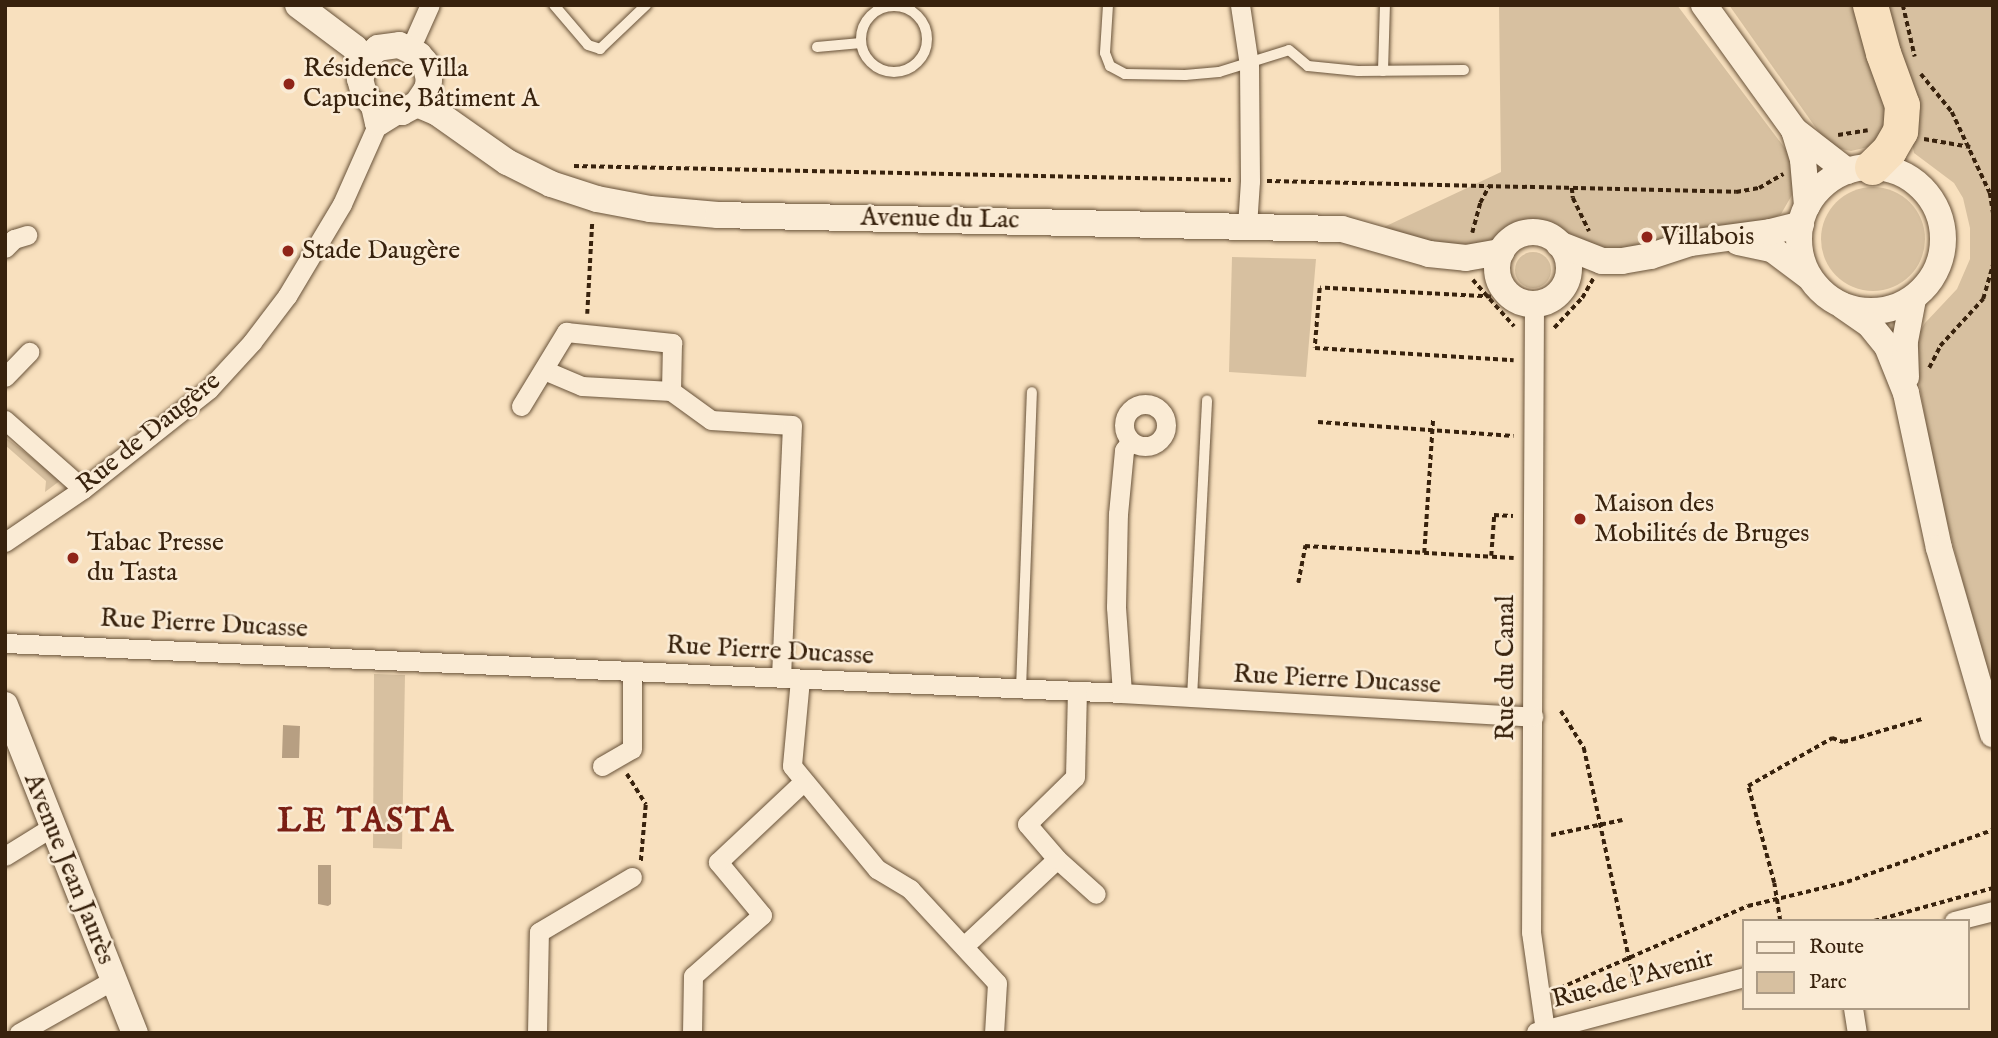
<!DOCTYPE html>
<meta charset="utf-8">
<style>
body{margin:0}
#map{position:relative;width:1998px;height:1038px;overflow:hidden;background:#f8e0be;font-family:"IM FELL English",serif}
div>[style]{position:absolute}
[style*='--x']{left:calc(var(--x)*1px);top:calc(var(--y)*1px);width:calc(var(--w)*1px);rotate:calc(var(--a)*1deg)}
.green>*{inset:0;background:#d7c0a0}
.round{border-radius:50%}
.water>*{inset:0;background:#b79f82}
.path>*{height:3.5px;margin-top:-1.75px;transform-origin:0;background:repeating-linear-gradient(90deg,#38220d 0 5px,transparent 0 8.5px)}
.roads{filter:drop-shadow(0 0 2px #685239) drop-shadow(0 0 2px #685239)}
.lane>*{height:10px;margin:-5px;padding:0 5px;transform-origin:5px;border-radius:5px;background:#faebd5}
.lane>.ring{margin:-5px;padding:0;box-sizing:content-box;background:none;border:10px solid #faebd5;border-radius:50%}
.street>*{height:19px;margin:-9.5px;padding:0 9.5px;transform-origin:9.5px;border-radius:9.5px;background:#faebd5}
.street>.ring{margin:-9.5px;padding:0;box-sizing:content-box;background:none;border:19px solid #faebd5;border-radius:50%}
.secondary>*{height:26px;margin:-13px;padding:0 13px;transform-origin:13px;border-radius:13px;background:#faebd5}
.secondary>.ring{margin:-13px;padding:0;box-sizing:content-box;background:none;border:26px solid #faebd5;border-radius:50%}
.highway>*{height:35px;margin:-17.5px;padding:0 17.5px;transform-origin:17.5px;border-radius:17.5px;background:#f8e0be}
.dots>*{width:19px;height:19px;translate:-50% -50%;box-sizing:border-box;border:4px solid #faebd5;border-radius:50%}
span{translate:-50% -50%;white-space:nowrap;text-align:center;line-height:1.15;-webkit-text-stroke:5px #faebd5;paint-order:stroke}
.poi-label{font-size:26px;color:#38220d}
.left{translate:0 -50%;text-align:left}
.street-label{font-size:26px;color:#38220d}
.district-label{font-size:33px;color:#7a1f14;font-weight:700;letter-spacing:2px}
.frame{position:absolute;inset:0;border:7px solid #38220d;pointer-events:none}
.legend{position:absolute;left:1742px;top:919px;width:228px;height:91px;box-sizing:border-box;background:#faebd5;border:2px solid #ac9b85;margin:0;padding:9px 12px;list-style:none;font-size:21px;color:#38220d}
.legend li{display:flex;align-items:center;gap:14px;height:35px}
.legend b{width:35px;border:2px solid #ac9b85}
</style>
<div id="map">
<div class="green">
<div style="clip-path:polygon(1499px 5px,1677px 5px,1790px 155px,1798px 177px,1792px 195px,1781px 214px,1765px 223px,1706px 229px,1663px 238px,1640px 248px,1610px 250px,1566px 237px,1549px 226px,1534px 222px,1521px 223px,1487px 244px,1456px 245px,1424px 242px,1384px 227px,1501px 172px)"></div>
<div style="clip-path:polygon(1729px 5px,1857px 5px,1892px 110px,1877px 145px,1851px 151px,1836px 148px,1823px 138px)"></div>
<div style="clip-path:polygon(1886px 5px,1993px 5px,1993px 696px,1935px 476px,1915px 359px,1916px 338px,1925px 323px,1957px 289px,1970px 259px,1970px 228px,1963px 198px,1954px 183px,1914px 153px)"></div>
<div class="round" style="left:1821px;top:187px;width:104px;height:104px"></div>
<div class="round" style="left:1515px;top:252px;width:36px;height:36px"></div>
<div style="clip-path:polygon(1232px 257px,1316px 259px,1306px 377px,1229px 372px)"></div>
<div style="clip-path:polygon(5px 437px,61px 480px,45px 492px,46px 481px,5px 445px)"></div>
<div style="clip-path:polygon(374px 674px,405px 675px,402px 849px,373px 848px)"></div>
</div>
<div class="water">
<div style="clip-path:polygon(283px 725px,300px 726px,299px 758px,282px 758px)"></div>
<div style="clip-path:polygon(318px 865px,331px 865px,331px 904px,328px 906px,318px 904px)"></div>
</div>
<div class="path">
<div style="--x:1903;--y:5;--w:53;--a:77"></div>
<div style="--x:1921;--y:74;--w:49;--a:50.8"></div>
<div style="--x:1952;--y:112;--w:89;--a:64.9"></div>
<div style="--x:1990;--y:193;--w:20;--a:81"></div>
<div style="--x:1838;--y:135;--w:30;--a:-9"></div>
<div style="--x:1924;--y:139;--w:47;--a:9.9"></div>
<div style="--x:574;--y:166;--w:657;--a:1.22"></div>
<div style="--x:1267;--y:181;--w:469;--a:1.3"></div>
<div style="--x:1736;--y:192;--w:23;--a:-10"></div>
<div style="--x:1759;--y:188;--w:28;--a:-30"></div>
<div style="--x:1572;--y:188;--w:10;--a:84"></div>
<div style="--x:1573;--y:198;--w:37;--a:64"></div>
<div style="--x:1472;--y:233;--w:31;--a:-75"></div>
<div style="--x:1480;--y:203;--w:19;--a:-62"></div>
<div style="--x:1473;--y:280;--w:62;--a:48.3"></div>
<div style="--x:1491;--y:297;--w:171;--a:-177"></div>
<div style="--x:1320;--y:288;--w:60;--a:94.8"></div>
<div style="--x:1315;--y:348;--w:199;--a:3.5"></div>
<div style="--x:587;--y:314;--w:93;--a:-86.9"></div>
<div style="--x:1554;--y:328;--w:41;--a:-47"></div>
<div style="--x:1582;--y:298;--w:22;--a:-60"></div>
<div style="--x:1929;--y:368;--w:25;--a:-63"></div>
<div style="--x:1940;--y:346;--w:64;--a:-47.5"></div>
<div style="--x:1983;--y:299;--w:36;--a:-74"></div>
<div style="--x:1318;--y:422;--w:196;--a:4.1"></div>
<div style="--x:1424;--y:553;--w:135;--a:-86.2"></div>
<div style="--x:1491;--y:556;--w:41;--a:-85.8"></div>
<div style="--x:1494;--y:515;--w:19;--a:3"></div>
<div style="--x:1298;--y:583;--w:38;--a:-79"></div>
<div style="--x:1305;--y:546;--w:209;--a:3.3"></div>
<div style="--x:1561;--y:711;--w:44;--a:58.1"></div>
<div style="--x:1584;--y:748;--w:243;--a:77.9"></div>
<div style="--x:627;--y:774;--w:36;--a:58"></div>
<div style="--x:646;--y:805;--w:57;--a:95"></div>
<div style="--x:1551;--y:835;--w:73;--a:-11.9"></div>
<div style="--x:1780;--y:921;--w:38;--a:-99"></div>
<div style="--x:1774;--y:883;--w:100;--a:-105"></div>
<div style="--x:1748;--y:786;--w:97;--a:-29.7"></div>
<div style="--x:1832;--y:738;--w:12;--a:20"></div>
<div style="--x:1843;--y:742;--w:82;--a:-16.2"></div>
<div style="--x:1874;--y:921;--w:123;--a:-15.5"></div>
<div style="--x:1560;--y:988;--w:205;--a:-23.6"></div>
<div style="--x:1748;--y:906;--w:102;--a:-13.6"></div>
<div style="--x:1847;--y:882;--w:155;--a:-19.6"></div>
<div style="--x:1588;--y:992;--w:33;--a:-7"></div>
<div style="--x:1561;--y:995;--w:27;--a:-6"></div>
<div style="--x:1588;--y:992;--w:9;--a:69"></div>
</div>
<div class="roads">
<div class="lane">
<div style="--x:554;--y:5;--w:52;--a:49.6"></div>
<div style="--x:588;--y:45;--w:13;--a:18"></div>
<div style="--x:600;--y:49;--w:64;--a:-43.7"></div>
<div style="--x:1108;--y:5;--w:48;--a:93.6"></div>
<div style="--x:1105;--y:53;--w:14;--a:69"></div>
<div style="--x:1110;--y:66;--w:17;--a:28"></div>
<div style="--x:1125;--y:74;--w:60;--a:1"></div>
<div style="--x:1185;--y:75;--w:34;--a:-5"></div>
<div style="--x:1219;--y:72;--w:73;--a:-17.4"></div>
<div style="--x:1289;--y:50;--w:25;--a:40"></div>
<div style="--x:1308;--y:66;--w:50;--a:5.7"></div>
<div style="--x:1358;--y:71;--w:106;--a:-0.5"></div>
<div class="ring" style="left:861px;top:6px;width:56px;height:56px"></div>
<div style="--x:817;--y:47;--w:44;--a:-5.2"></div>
<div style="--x:1383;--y:71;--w:66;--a:-88.3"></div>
<div style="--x:1021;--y:689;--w:297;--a:-87.9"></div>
<div style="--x:1192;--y:698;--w:298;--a:-87.1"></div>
</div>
<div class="street">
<div style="--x:1240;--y:5;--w:61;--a:81.5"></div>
<div style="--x:1249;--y:65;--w:116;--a:89.5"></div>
<div style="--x:1250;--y:181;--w:45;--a:93.8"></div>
<div style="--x:415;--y:38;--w:36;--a:-66"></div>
<div style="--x:5;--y:248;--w:13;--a:-45"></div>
<div style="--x:14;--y:239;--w:14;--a:-17"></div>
<div style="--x:1534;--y:304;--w:628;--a:90.27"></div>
<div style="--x:1531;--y:932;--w:99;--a:81.9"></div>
<div style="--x:544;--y:370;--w:41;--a:22.8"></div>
<div style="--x:582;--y:386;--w:89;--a:3.2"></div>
<div style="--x:5;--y:377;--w:35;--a:-46"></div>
<div class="ring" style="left:1124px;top:404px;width:23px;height:23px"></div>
<div style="--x:521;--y:406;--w:87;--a:-58.7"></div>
<div style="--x:566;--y:332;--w:107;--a:5.9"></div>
<div style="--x:672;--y:343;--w:48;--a:91.2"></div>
<div style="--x:671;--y:391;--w:49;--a:35.9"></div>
<div style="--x:711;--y:420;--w:81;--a:3.5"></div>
<div style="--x:792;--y:425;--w:253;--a:92.5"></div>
<div style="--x:5;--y:420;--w:104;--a:41.5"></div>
<div style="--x:5;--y:542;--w:94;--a:-34.2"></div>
<div style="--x:83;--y:489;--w:161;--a:-38.4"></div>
<div style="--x:209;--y:389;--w:64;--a:-47.5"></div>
<div style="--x:252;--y:342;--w:58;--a:-52.7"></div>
<div style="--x:287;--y:296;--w:107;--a:-59.1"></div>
<div style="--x:342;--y:204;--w:89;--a:-66"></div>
<div style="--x:5;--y:643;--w:1118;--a:2.56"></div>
<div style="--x:1122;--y:693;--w:412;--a:3.3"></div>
<div style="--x:800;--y:679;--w:87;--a:95.3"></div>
<div style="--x:792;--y:766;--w:134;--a:50.5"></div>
<div style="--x:877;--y:869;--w:39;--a:31"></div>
<div style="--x:910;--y:889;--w:128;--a:47.2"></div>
<div style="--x:997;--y:983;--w:50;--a:93.4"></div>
<div style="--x:1122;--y:693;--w:86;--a:-94"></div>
<div style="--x:1116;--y:607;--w:93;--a:-88.8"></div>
<div style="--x:1118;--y:514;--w:64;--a:-84.6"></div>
<div style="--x:1124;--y:450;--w:11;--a:-52"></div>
<div style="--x:602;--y:766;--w:34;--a:-30"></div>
<div style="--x:632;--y:749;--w:78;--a:-90"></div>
<div style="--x:5;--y:856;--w:55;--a:-31.7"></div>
<div style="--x:1057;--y:859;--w:52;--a:41.9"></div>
<div style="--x:1954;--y:921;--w:40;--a:-14.4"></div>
<div style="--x:964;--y:946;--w:127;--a:-43.1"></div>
<div style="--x:1057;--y:859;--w:46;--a:-130.6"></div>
<div style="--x:1027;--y:824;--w:67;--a:-44.4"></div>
<div style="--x:1075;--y:777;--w:85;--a:-88.7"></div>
<div style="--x:1853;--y:1008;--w:25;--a:81"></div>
<div style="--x:1536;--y:1032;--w:215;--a:-14.8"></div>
<div style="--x:19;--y:1033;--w:108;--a:-29.4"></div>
<div style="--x:537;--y:1033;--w:101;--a:-88.9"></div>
<div style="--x:539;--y:932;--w:108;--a:-30.6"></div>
<div style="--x:692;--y:1033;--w:57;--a:-89"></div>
<div style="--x:693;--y:976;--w:92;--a:-41.5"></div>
<div style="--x:762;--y:915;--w:69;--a:-129.7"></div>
<div style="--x:718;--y:862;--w:118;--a:-43.3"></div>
</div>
<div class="secondary">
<div style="--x:298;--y:5;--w:71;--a:37"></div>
<div style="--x:355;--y:48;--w:17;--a:59"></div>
<div style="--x:1704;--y:5;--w:154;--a:54.2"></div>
<div style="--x:1794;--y:130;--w:67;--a:37.7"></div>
<div style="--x:417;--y:104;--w:21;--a:23"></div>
<div style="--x:436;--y:112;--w:87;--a:35.2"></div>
<div style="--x:507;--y:162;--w:49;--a:26.6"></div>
<div style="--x:551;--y:184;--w:48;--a:18.1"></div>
<div style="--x:597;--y:199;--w:54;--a:10.7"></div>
<div style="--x:650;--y:209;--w:68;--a:5"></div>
<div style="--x:718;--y:215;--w:624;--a:1.29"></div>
<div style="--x:1342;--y:229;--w:91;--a:16"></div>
<div style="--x:1429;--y:254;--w:37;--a:6"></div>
<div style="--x:1466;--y:258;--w:36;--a:-10"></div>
<div style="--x:374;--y:106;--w:10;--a:29"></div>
<div style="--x:383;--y:111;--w:19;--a:3"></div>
<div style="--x:402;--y:112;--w:17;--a:-28"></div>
<div style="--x:417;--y:104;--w:18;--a:-56"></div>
<div style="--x:427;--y:89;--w:9;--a:-77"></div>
<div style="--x:429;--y:80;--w:18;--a:-103"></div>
<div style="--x:425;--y:62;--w:9;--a:-131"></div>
<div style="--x:419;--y:55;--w:22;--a:-153"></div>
<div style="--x:399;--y:45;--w:21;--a:172"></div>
<div style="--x:378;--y:48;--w:11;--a:139"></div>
<div style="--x:370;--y:55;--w:26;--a:113"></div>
<div style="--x:360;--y:79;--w:16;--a:75"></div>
<div style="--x:364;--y:94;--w:16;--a:50"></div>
<div style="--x:374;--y:106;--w:17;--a:77"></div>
<div style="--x:378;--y:123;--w:19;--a:-32"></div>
<div style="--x:1794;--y:130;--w:31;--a:73"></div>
<div style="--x:1803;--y:160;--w:46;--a:85"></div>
<div class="ring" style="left:1799px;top:167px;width:118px;height:118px"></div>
<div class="ring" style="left:1497px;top:232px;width:46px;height:46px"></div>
<div style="--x:1738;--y:242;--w:35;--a:12"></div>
<div style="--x:1772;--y:249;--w:45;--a:36.9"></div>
<div style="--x:1559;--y:244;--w:46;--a:21.6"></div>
<div style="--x:1602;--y:261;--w:20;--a:0"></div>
<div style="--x:1622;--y:261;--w:29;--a:-10"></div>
<div style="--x:1651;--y:256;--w:41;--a:-18.4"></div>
<div style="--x:1690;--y:243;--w:81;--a:-7.8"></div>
<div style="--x:1770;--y:232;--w:32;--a:-14"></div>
<div style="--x:1843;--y:306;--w:33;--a:35"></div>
<div style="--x:1870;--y:325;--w:27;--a:51"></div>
<div style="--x:1887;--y:346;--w:51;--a:68"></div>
<div style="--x:1906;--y:393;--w:158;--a:78"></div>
<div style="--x:1939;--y:548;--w:194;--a:73.8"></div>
<div style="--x:1906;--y:377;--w:36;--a:-92"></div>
<div style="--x:1905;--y:341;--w:43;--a:-79.2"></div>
<div style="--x:5;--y:705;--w:353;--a:68.4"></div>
</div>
<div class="highway">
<div style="--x:1870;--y:5;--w:50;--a:74.8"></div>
<div style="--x:1883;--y:53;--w:55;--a:69.9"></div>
<div style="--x:1902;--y:105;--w:26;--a:94"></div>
<div style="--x:1900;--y:131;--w:22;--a:120"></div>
<div style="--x:1889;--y:150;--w:24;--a:135"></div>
</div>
</div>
<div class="dots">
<div style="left:289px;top:84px;background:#8f2418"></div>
<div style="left:1647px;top:237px;background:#8f2418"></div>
<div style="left:288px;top:251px;background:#8f2418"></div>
<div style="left:1580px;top:519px;background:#8f2418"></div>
<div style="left:73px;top:558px;background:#8f2418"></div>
</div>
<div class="poi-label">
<span class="left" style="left:303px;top:84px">Résidence Villa<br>Capucine, Bâtiment A</span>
<span class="left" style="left:1661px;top:237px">Villabois</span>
<span class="left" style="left:302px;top:251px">Stade Daugère</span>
<span class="left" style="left:1594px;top:519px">Maison des<br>Mobilités de Bruges</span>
<span class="left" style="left:87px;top:558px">Tabac Presse<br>du Tasta</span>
</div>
<div class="street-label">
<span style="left:940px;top:219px;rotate:1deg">Avenue du Lac</span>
<span style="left:149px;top:433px;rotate:-39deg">Rue de Daugère</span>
<span style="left:204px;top:624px;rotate:3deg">Rue Pierre Ducasse</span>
<span style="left:770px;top:651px;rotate:3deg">Rue Pierre Ducasse</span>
<span style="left:1506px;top:668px;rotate:-90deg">Rue du Canal</span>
<span style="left:1337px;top:680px;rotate:3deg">Rue Pierre Ducasse</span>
<span style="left:69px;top:869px;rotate:68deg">Avenue Jean Jaurès</span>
<span style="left:1633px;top:979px;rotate:-15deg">Rue de l'Avenir</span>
</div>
<div class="district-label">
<span style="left:366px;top:823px">LE TASTA</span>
</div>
<div class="frame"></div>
<ul class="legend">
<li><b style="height:9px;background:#faebd5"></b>Route</li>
<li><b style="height:19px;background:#d7c0a0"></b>Parc</li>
</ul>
</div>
